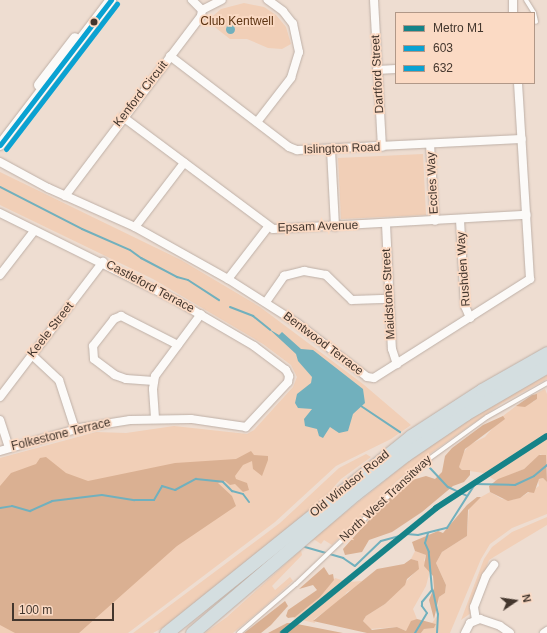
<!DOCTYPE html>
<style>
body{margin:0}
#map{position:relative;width:547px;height:633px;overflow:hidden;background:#eeddd1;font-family:Arial,sans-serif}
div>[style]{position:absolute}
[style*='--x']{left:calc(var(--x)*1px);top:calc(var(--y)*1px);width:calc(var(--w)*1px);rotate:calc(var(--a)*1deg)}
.green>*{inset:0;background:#f1cfb7}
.forest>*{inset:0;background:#dab092}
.water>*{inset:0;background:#71b0bd}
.round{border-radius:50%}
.stream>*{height:2px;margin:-1px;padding:0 1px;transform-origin:1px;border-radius:1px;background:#71b0bd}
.roads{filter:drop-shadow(0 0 1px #beb0a7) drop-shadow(0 0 1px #beb0a7)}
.service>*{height:4px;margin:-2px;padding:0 2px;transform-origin:2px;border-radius:2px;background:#fcfaf8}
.minor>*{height:8px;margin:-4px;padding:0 4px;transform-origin:4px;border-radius:4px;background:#fcfaf8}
.tertiary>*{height:10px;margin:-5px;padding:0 5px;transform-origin:5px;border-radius:5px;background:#fcfaf8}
.trunk>*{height:13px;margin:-6.5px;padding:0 6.5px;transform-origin:6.5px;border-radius:6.5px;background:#d4dee0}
.bus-1>*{height:5px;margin:-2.5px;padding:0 2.5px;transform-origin:2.5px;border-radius:2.5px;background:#0aa2d2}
.bus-2>*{height:5px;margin:-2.5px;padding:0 2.5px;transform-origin:2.5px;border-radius:2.5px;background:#0aa2d2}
.metro-1>*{height:6px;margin:-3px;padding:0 3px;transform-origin:3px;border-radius:3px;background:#168388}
.dots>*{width:11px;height:11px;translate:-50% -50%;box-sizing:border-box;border:2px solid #fbdac4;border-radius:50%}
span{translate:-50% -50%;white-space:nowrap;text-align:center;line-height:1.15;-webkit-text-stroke:3.5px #fbdac4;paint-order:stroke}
.park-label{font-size:12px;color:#5d3412}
.street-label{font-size:12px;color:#43362d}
.legend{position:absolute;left:395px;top:12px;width:140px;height:72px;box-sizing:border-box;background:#fbdac4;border:1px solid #b19888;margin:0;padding:5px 7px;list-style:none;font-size:12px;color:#43362d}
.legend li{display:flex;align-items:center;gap:8px;height:20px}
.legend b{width:20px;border:1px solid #b19888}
.north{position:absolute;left:495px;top:581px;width:40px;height:40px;-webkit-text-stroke:3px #fbdac4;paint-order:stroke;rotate:77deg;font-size:11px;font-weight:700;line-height:16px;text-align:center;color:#43362d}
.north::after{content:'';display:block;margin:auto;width:14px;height:18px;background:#43362d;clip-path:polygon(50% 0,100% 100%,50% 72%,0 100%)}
.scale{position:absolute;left:12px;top:603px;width:102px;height:18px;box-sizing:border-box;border:2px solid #43362d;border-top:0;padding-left:5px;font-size:12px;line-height:14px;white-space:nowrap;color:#43362d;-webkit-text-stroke:3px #fbdac4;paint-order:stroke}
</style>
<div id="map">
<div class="green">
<div style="clip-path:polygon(244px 3px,264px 7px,276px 15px,286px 27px,291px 44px,282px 49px,268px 48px,247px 39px,230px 39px,207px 21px,221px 9px)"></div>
<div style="clip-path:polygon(423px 154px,426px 215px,341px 219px,338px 158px)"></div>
<div style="clip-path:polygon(0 172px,181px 260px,260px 307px,363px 384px,411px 425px,391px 439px,336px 466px,275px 522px,128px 633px,0 633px,0 458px,96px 432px,126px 433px,174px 426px,247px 434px,254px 430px,293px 387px,297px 377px,291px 365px,263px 344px,153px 279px,0 205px)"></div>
<div style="clip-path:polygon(547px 375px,547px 379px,501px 404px,424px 458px,397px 481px,332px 545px,324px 540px,321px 544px,315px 540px,310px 541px,428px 446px,471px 417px)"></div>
<div style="clip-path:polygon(545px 389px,547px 394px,547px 468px,541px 454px,524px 469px,496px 481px,484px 473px,462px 470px,459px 467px,460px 458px,469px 445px,485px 437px,503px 416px,516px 406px,533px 402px,537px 399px,535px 394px)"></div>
<div style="clip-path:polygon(366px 454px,371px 457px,341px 479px,322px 500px,164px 627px,153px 633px,133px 633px,280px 523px,339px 468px)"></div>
<div style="clip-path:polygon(543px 478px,547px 482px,547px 514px,512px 528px,490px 544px,481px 559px,450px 633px,421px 633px,424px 629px,434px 628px,436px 624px,432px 623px,437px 616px,439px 597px,445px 593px,446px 585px,436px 563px,442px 552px,467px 536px,469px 508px,481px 497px,490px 492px,502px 499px,512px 500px,523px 496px,539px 486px,538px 480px)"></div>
<div style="clip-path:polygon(547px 517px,547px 525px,489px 560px,471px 613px,461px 620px,484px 559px,492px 547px,512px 532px)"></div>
<div style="clip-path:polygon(301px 550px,302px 555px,272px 586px,275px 590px,290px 577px,293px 581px,262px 609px,233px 633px,205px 633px,227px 617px)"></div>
<div style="clip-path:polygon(415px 551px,426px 555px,424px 560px,430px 571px,426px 586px,413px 609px,417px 619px,406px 631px,397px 627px,370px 629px,363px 621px,366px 616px,385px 604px,417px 570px,418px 561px,411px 559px)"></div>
<div style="clip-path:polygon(335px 578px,348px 582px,362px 581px,355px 588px,347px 592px,340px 601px,314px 619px,315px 623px,293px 618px,320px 597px)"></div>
</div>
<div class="forest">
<div style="clip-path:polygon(537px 394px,537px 399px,525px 407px,516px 406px,532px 395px)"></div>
<div style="clip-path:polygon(503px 416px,505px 419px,465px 449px,459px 467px,462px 470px,470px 470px,470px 475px,464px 482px,453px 486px,422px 512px,392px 532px,369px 540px,362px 552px,345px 555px,343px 549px,389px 498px,412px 480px,426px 476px,435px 479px,442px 472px,445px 456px,452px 448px,483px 425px)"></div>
<div style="clip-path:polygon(251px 451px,254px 455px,268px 456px,268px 460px,262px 476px,253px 469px,252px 461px,243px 465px,235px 476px,236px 479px,247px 483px,249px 490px,243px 492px,235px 484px,230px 485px,225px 481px,218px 483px,232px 496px,236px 506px,177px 546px,79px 633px,15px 633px,0 625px,0 486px,11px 473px,36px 464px,40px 458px,46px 457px,66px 473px,88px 481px,175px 463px,236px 459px)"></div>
<div style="clip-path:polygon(539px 455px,546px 455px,547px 482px,543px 478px,539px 479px,534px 493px,528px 492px,520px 498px,508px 501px,490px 492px,489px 486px,498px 479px,524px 469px)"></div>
<div style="clip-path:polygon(477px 497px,481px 497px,468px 510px,467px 536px,442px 552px,436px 563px,446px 585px,445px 593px,439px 597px,434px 619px,429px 600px,434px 588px,433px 576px,424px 566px,426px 555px,415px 551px,412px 542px,438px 531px,443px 533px,467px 505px)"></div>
<div style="clip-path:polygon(411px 559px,418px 561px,419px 569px,407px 579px,405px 585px,385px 604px,366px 616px,363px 621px,372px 630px,397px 627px,406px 631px,411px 621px,417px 619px,436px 624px,434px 628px,424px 629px,421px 633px,367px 633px,313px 621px,377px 569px,404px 564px)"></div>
<div style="clip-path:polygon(324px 567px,329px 575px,333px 574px,334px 580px,320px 597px,295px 617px,288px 618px,286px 616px,288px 610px,317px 590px,313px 585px,299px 589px)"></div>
<div style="clip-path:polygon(285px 601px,288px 606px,271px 625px,261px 633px,244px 633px)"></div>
<div style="clip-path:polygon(287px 623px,292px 623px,343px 633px,268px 633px)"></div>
</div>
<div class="water">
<div class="round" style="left:225.5px;top:24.5px;width:9px;height:9px"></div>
<div style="clip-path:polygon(269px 329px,279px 335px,282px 332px,301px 349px,313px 350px,363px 389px,365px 403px,353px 414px,348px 431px,339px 433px,330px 427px,323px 438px,319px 436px,317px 429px,305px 426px,304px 419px,312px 409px,298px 408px,295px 403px,297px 394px,311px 383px,312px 377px,298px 361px,296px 354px)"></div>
</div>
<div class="stream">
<div style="--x:0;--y:187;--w:92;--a:27.1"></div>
<div style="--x:82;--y:229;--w:52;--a:23.6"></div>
<div style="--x:130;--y:250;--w:14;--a:36"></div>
<div style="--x:141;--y:258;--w:41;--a:27.8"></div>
<div style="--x:177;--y:277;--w:11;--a:15"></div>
<div style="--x:188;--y:280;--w:37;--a:33"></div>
<div style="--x:230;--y:307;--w:25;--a:21"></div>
<div style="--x:253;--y:316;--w:22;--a:39"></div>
<div style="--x:361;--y:406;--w:47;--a:33.7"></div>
<div style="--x:430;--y:468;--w:26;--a:47"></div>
<div style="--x:448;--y:487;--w:21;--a:25"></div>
<div style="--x:0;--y:508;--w:12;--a:-9"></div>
<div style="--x:12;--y:506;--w:19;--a:16"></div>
<div style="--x:30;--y:511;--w:24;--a:-24"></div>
<div style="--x:52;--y:501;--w:50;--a:-6.8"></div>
<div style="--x:102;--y:495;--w:33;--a:9"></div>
<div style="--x:135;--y:500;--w:19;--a:0"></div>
<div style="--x:154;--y:500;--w:16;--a:-60"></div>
<div style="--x:162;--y:486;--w:14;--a:17"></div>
<div style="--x:175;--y:490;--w:24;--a:-28"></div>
<div style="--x:196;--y:479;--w:27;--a:6"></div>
<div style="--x:223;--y:482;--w:13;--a:45"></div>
<div style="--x:232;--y:491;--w:11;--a:15"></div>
<div style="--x:243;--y:494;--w:10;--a:53"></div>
<div style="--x:305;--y:547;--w:40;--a:16"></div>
<div style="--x:343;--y:558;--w:14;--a:34"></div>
<div style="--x:355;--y:566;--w:36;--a:-44"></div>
<div style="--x:381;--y:541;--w:27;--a:-15"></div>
<div style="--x:407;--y:534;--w:11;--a:5"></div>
<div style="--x:418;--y:535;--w:30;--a:-14"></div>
<div style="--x:447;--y:528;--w:52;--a:-57.5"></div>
<div style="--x:475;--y:484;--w:40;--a:1.4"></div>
<div style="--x:515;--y:485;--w:21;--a:-25"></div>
<div style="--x:534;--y:476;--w:17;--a:-40"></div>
<div style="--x:433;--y:591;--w:24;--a:78"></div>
<div style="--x:438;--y:614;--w:19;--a:93"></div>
<div style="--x:415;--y:633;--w:23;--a:-59"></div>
<div style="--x:427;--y:613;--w:9;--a:-126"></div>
<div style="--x:422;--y:606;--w:4;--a:-90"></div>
<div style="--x:422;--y:602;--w:16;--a:-50"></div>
<div style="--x:432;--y:590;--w:38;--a:-95"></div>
<div style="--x:429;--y:552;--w:10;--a:-114"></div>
<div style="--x:425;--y:543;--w:10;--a:-73"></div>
</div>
<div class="roads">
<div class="service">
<div style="--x:526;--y:0;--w:15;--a:58"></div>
<div style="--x:534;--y:13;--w:9;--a:77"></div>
<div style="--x:239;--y:633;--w:75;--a:-40.7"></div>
<div style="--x:296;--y:584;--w:174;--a:-43.6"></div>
<div style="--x:422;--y:464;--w:80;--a:-35.9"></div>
<div style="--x:487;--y:417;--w:69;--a:-29.5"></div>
</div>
<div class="minor">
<div style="--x:192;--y:0;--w:14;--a:45"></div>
<div style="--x:374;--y:0;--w:147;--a:86.9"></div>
<div style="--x:513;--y:0;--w:13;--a:90"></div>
<div style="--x:202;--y:10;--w:22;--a:-27"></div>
<div style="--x:170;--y:56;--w:150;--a:37.4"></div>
<div style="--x:289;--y:147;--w:9;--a:21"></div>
<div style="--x:297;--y:150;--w:225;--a:-2.8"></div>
<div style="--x:377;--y:70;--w:19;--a:-3"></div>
<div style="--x:123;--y:117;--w:187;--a:36.7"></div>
<div style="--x:273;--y:229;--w:254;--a:-3.2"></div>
<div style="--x:257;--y:122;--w:56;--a:-52.3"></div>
<div style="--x:291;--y:78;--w:27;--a:-73"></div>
<div style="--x:299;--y:52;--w:29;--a:-102"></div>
<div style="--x:293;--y:24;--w:16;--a:-128"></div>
<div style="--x:283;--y:11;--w:19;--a:-144"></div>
<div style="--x:430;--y:144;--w:77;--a:86.3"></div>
<div style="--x:331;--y:150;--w:77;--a:87"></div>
<div style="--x:0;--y:162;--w:55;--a:28.4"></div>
<div style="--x:48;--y:188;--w:95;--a:24.1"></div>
<div style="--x:135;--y:227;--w:107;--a:29.2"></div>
<div style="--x:228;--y:279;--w:82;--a:32.5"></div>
<div style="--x:297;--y:323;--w:88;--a:37.6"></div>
<div style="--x:367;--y:377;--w:7;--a:8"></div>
<div style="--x:374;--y:378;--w:185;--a:-32.4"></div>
<div style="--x:530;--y:279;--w:196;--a:-93.5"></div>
<div style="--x:65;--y:196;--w:226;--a:-52.9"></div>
<div style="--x:201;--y:16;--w:6;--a:-81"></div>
<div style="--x:0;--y:213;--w:198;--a:26.4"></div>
<div style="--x:177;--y:301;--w:89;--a:30.3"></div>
<div style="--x:254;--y:346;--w:40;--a:37"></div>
<div style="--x:286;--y:370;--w:7;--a:63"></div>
<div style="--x:289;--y:376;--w:6;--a:99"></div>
<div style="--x:288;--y:382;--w:62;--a:133"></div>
<div style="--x:246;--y:427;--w:56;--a:-171.7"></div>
<div style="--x:191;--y:419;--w:61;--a:179.1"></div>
<div style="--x:130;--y:420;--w:51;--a:170.9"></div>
<div style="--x:80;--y:428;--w:83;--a:164"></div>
<div style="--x:460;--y:220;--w:86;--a:86.7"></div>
<div style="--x:465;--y:306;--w:13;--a:67"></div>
<div style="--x:386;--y:224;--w:125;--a:87.3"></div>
<div style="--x:392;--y:349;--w:16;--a:72"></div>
<div style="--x:135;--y:227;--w:81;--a:-52.6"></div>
<div style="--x:0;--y:275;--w:56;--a:-52.3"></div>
<div style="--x:228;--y:279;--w:66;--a:-52.4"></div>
<div style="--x:266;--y:302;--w:32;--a:-55"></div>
<div style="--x:284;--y:276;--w:21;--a:-14"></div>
<div style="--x:304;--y:271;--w:22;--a:10"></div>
<div style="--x:326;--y:275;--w:36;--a:44"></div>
<div style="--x:352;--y:300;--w:37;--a:-2"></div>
<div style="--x:32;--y:355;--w:37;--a:43"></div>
<div style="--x:59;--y:380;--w:52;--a:71.9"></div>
<div style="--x:154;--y:381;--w:28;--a:-176"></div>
<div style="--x:126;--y:379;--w:12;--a:-160"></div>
<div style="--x:115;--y:375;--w:26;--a:-143"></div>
<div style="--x:94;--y:359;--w:13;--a:-94"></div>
<div style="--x:93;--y:346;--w:34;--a:-52"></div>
<div style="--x:114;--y:319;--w:8;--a:-23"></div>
<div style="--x:121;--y:316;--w:64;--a:27"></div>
<div style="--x:0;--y:397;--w:170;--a:-52.7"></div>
<div style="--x:155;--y:418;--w:29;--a:-94"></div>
<div style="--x:153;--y:389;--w:13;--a:-81"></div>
<div style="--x:155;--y:376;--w:77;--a:-53.4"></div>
<div style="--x:0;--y:420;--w:29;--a:72"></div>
<div style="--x:476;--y:620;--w:13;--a:-99"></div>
<div style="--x:474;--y:607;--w:33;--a:-69"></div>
<div style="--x:486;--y:576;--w:14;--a:-54"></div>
<div style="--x:465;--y:633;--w:11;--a:-63"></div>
<div style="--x:470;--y:623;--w:11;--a:-22"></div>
<div style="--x:480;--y:619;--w:21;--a:19"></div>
<div style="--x:500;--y:626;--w:12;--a:35"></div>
<div style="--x:544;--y:633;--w:4;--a:-34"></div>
</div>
<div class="tertiary">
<div style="--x:39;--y:85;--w:59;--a:-52.5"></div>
<div style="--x:0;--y:145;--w:183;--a:-52.6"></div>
</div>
<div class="trunk">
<div style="--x:166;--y:633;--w:314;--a:-38.8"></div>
<div style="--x:411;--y:436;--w:85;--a:-32.9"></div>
<div style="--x:482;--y:390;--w:75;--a:-29.6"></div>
<div style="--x:192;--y:633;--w:214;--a:-40.5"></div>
<div style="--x:355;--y:494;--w:63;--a:-38"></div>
<div style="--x:405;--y:455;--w:73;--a:-34.3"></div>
<div style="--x:465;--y:414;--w:95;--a:-30.3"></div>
</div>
</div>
<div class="bus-1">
<div style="--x:0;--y:145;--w:183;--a:-52.6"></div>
</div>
<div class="bus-2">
<div style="--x:6;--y:149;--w:183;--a:-52.6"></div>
</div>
<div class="metro-1">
<div style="--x:283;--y:633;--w:198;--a:-39.2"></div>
<div style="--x:436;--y:508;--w:132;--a:-33"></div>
</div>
<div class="dots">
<div style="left:94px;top:22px;background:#43362d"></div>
</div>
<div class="park-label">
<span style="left:237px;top:22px">Club Kentwell</span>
</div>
<div class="street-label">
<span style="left:378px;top:74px;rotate:-93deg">Dartford Street</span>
<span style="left:141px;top:94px;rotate:-52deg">Kenford Circuit</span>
<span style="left:342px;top:149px;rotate:-2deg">Islington Road</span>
<span style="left:433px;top:183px;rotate:-93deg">Eccles Way</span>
<span style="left:318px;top:227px;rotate:-2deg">Epsam Avenue</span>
<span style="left:464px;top:269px;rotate:-94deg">Rushden Way</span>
<span style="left:150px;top:287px;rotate:28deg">Castleford Terrace</span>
<span style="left:389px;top:294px;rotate:-93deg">Maidstone Street</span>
<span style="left:51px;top:330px;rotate:-52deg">Keele Street</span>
<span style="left:323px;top:344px;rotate:37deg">Bentwood Terrace</span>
<span style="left:61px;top:435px;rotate:-14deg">Folkestone Terrace</span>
<span style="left:350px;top:484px;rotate:-39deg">Old Windsor Road</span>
<span style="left:386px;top:499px;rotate:-43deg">North West Transitway</span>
</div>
<ul class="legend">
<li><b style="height:5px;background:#168388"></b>Metro M1</li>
<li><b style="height:5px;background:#0aa2d2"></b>603</li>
<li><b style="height:5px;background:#0aa2d2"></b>632</li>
</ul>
<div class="north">N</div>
<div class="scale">100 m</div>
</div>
